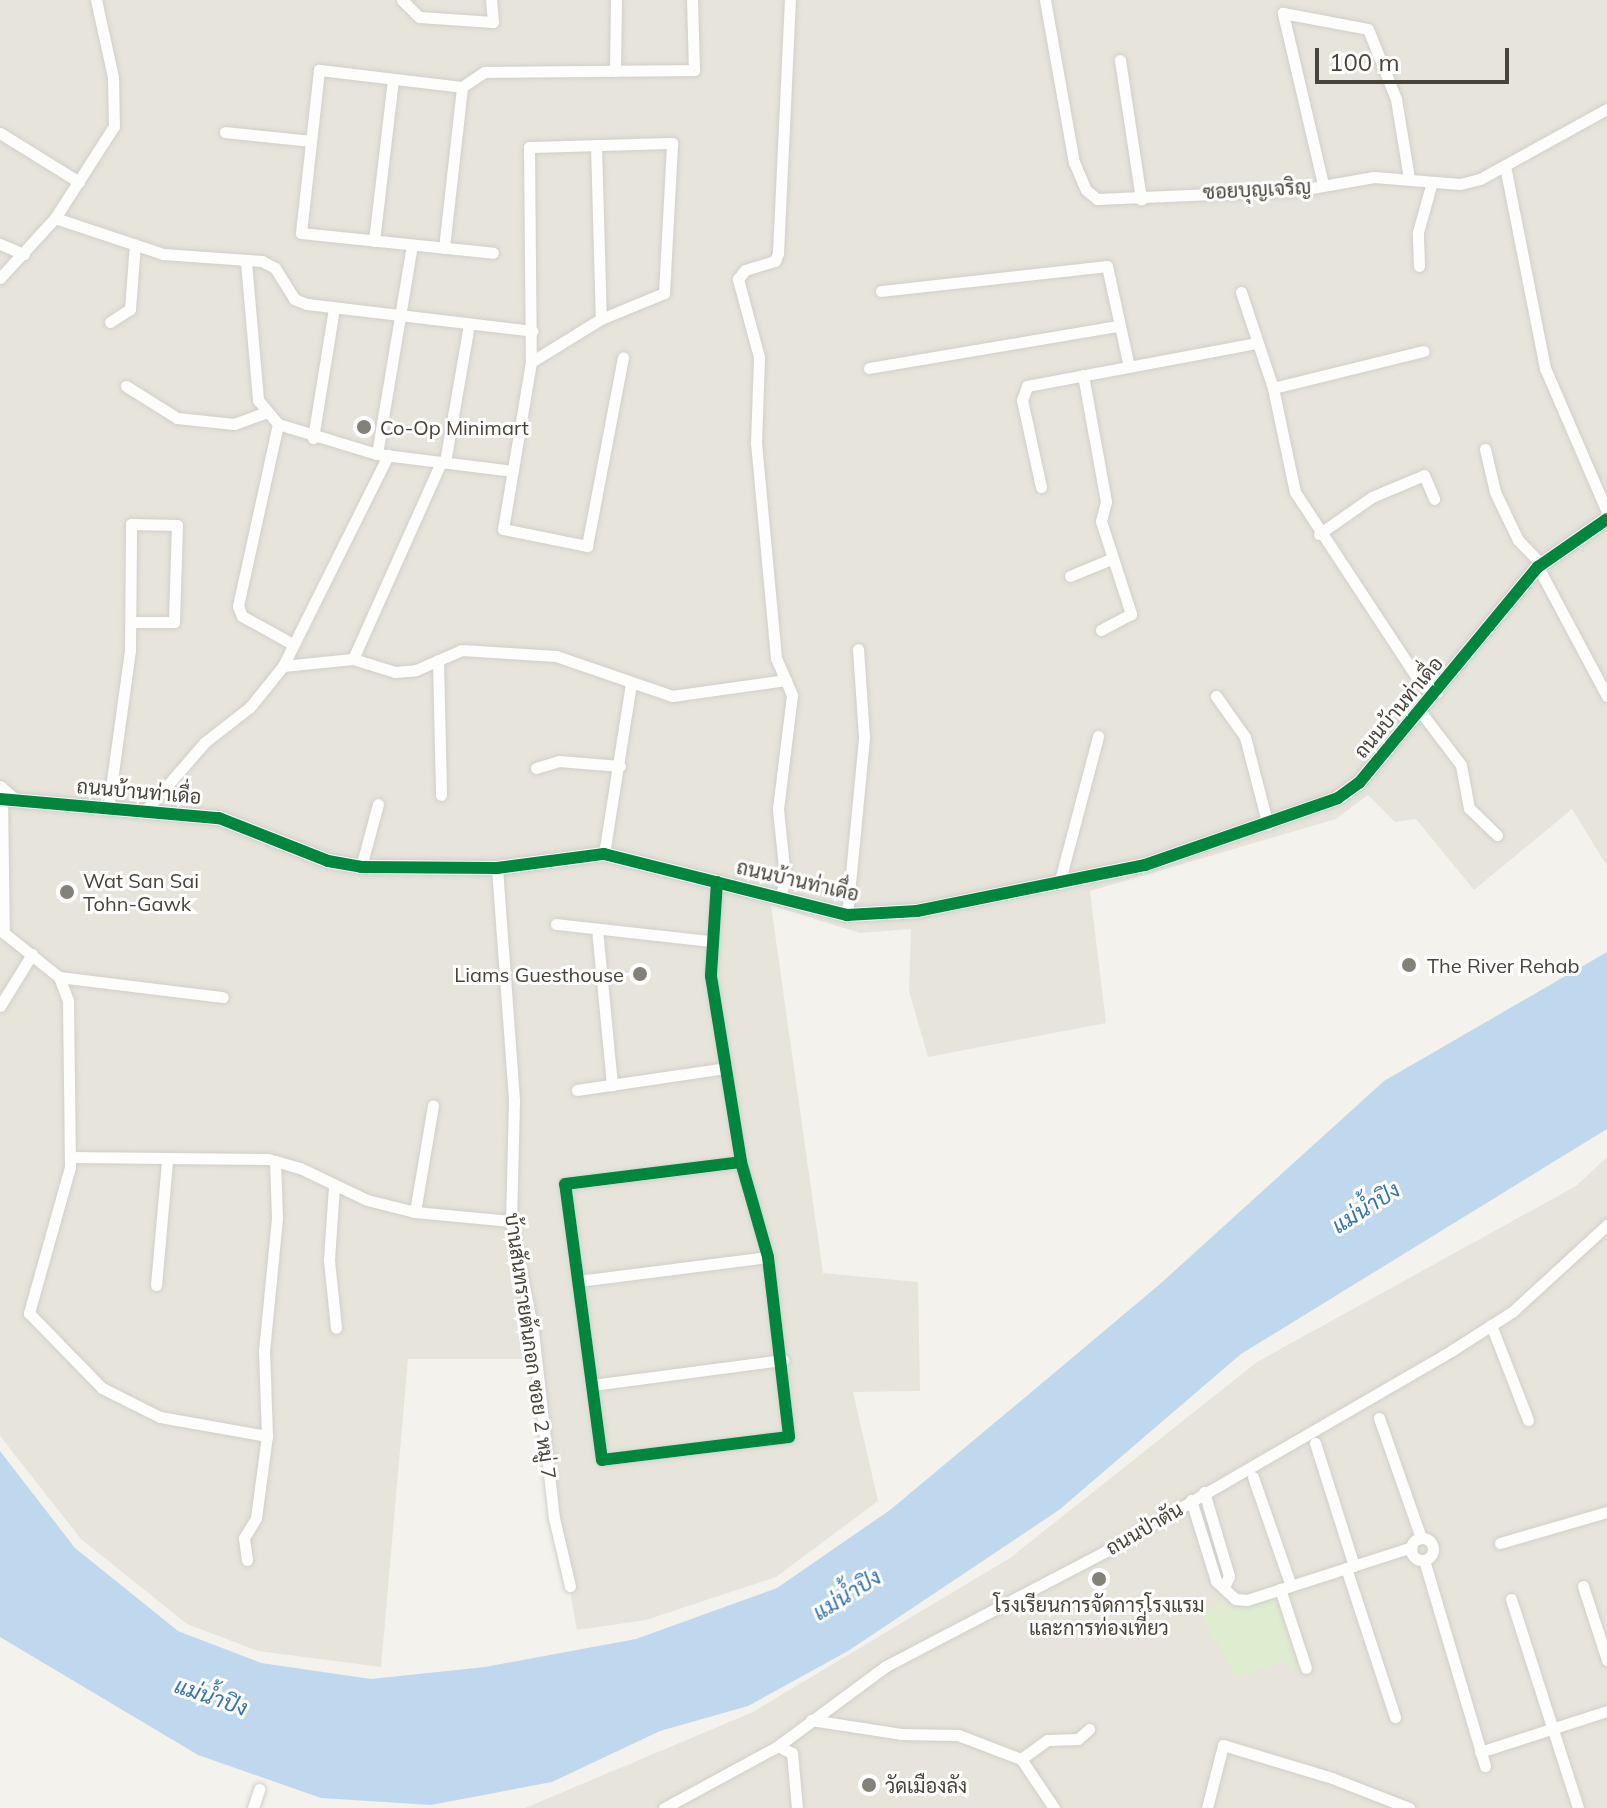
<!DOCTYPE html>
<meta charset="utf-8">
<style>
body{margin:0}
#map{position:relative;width:1607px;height:1808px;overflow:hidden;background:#f3f2ed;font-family:Mulish,Sarabun,sans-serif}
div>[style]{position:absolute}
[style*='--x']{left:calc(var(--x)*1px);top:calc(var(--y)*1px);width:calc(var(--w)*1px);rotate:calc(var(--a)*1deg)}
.residential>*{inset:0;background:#e7e4db}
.green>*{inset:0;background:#deeccf}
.water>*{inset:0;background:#c0d8ee}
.roads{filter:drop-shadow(0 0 2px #d1cfcb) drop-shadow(0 0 2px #d1cfcb)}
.minor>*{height:11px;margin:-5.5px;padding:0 5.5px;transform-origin:5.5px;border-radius:5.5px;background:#fdfdfc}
.minor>.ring{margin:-5.5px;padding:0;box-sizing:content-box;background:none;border:11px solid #fdfdfc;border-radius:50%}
.tertiary>*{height:14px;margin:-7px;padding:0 7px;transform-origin:7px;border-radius:7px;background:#fdfdfc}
.cycleway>*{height:12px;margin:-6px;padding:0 6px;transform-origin:6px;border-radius:6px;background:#00873e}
.dots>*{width:22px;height:22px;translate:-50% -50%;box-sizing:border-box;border:4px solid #fff;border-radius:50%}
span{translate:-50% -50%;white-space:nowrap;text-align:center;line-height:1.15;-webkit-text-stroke:6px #fff;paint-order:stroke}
.street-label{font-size:20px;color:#494439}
.poi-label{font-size:20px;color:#494439}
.left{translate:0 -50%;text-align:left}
.right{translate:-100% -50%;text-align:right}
.water-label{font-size:22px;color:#3474b2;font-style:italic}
.scale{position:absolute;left:1315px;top:48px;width:194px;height:36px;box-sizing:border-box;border:4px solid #494439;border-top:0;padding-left:10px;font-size:24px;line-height:28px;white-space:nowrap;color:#494439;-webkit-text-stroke:6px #fff;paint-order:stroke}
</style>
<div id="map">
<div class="residential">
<div style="clip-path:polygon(0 0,1607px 0,1607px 866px,1572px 809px,1474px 890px,1416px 819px,1395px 822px,1368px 795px,1336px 819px,1090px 891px,1106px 1023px,928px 1057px,909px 991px,911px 929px,860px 933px,771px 905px,823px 1273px,918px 1282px,920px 1391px,853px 1392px,878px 1501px,776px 1577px,646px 1620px,577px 1630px,528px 1359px,408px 1359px,381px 1667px,258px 1651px,187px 1624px,81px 1539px,0 1436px)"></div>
<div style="clip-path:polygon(1607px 1157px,1607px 1808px,525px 1808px,753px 1712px,1010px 1558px,1257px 1362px,1576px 1186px)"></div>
</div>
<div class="green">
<div style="clip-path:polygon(1275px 1598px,1299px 1670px,1283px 1661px,1237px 1677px,1201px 1616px,1221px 1601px,1240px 1609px)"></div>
</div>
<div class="water">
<div style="clip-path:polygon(1607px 952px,1607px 1129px,1241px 1354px,1059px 1510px,848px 1651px,748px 1706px,660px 1731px,552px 1782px,431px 1805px,321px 1798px,198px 1755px,0 1637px,0 1451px,75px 1548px,178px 1631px,261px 1663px,371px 1679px,485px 1667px,636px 1639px,777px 1588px,890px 1510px,1022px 1400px,1160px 1284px,1384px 1081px)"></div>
</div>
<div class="roads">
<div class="minor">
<div style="--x:402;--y:0;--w:24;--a:45"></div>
<div style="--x:419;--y:17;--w:74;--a:3.9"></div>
<div style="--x:493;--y:22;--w:22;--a:-95"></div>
<div style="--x:1045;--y:0;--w:165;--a:79.9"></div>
<div style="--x:1074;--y:162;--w:30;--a:67"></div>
<div style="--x:1086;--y:190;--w:14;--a:39"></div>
<div style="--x:1097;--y:199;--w:203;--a:-2.5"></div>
<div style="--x:1300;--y:190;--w:75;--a:-10"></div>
<div style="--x:1374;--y:177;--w:86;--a:4.7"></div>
<div style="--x:1460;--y:184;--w:21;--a:-14"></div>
<div style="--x:1480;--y:179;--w:145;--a:-28.9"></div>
<div style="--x:1120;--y:60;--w:141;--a:81.4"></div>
<div style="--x:615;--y:71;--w:71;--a:-89.2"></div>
<div style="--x:462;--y:87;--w:144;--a:-173.2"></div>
<div style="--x:319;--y:70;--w:164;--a:96.3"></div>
<div style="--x:301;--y:233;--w:193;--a:5.9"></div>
<div style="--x:225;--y:132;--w:86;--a:6"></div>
<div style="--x:0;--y:133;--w:93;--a:31.8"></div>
<div style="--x:596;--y:145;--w:174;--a:88.4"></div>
<div style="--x:1505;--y:166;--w:206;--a:78.8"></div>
<div style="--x:1545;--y:368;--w:157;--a:66.7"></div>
<div style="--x:1323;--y:184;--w:176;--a:-103.2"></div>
<div style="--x:1283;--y:13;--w:86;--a:10.7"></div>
<div style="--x:1368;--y:29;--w:75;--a:68.2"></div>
<div style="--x:1396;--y:99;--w:80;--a:80.7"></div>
<div style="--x:55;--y:218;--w:114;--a:18.4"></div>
<div style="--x:163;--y:254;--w:99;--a:4"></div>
<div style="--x:262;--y:261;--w:15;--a:28"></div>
<div style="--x:275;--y:268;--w:36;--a:58"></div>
<div style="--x:294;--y:299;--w:14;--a:21"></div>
<div style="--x:307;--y:304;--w:227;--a:6.8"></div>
<div style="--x:374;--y:241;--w:163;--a:-83.3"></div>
<div style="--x:0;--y:244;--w:26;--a:23"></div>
<div style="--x:444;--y:248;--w:162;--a:-83.6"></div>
<div style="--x:462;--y:87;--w:27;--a:-34"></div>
<div style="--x:484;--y:72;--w:210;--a:-0.5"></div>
<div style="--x:694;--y:70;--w:70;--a:-91.6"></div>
<div style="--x:246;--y:262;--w:139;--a:85"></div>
<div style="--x:258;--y:400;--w:31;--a:50"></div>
<div style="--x:278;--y:424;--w:103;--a:16.9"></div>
<div style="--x:377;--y:454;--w:137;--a:7.1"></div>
<div style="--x:1419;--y:266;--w:34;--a:-92"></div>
<div style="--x:1418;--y:232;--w:52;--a:-74.4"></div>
<div style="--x:0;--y:278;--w:81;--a:-47.5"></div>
<div style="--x:55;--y:218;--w:109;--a:-57.3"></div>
<div style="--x:114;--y:126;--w:49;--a:-91.2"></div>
<div style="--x:113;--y:77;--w:79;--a:-102.4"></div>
<div style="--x:881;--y:291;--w:227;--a:-6.3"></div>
<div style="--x:1107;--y:266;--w:103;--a:77.7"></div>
<div style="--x:1241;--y:292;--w:101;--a:71.6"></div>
<div style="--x:1273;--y:388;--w:106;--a:78.1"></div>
<div style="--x:1295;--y:492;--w:227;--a:56.7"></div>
<div style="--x:1420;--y:682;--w:20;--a:30"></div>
<div style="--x:110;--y:322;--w:24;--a:-33"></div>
<div style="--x:130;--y:309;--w:65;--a:-85.6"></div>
<div style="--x:531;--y:362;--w:82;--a:-31.6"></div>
<div style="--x:601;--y:319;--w:68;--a:-22.4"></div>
<div style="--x:664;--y:293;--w:150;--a:-86.9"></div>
<div style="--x:672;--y:143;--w:143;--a:178.4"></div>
<div style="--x:529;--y:147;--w:215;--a:89.5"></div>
<div style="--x:531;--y:362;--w:169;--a:99.5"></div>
<div style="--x:503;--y:529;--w:86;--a:11.4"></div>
<div style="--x:587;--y:546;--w:192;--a:-79.2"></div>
<div style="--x:869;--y:368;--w:253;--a:-9.6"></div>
<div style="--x:1083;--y:375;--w:129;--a:79.7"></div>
<div style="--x:1106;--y:502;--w:20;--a:105"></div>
<div style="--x:1101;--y:521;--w:98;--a:72.1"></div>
<div style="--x:1131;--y:614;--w:34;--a:152"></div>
<div style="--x:126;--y:386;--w:60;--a:32.1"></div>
<div style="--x:177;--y:418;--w:57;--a:6"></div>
<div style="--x:234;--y:424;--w:33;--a:-20"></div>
<div style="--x:1273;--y:388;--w:155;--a:-13.8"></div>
<div style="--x:278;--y:424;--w:186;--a:102.4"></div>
<div style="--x:238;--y:606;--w:11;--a:68"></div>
<div style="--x:242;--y:616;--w:56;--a:28.9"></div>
<div style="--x:313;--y:438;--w:132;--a:-80.8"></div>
<div style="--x:1485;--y:449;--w:44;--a:76.9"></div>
<div style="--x:1495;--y:492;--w:53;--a:64.4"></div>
<div style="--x:1518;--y:540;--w:33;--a:46"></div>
<div style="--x:377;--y:454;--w:212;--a:-80.5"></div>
<div style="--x:445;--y:462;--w:140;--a:-80.1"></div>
<div style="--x:1041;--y:487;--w:89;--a:-102.3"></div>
<div style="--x:1022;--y:400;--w:15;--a:-70"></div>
<div style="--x:1027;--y:386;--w:234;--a:-10.6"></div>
<div style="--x:1319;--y:534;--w:65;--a:-34.9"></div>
<div style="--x:1372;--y:497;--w:56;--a:-22.9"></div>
<div style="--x:1424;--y:475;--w:26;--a:67"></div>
<div style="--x:1538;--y:567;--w:146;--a:61.9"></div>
<div style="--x:1070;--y:576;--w:44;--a:-22.5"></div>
<div style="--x:353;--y:659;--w:44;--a:17.2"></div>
<div style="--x:395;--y:672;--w:21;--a:-5"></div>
<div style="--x:416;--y:670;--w:50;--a:-23.5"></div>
<div style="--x:462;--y:650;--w:94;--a:3.7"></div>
<div style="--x:556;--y:656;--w:123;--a:19"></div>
<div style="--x:672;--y:696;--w:115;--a:-8"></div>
<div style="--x:438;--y:660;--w:135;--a:88.7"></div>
<div style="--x:283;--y:666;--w:70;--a:-5.7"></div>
<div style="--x:353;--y:659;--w:216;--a:-65.9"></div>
<div style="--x:1216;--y:696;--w:50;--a:54.7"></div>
<div style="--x:1245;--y:737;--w:91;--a:75.4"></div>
<div style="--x:1420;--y:711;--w:68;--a:52.8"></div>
<div style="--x:1461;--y:765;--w:44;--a:79.5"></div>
<div style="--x:1469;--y:808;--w:39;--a:44"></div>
<div style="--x:536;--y:768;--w:24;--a:-17"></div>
<div style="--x:559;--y:761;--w:61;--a:4.7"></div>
<div style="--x:0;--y:786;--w:21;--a:41"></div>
<div style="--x:2;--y:798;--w:135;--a:89.2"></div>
<div style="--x:4;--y:933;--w:70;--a:38.7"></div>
<div style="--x:59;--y:977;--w:25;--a:69"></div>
<div style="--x:68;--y:1000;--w:167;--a:89.3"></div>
<div style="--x:70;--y:1167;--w:152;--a:105.7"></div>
<div style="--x:29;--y:1313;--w:105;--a:45.8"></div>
<div style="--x:102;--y:1388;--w:65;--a:26.6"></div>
<div style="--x:160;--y:1417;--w:109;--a:10.1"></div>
<div style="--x:108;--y:809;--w:161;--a:-82.1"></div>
<div style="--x:130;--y:650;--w:126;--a:-89.5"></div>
<div style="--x:131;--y:524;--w:46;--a:1.2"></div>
<div style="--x:177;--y:525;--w:97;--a:91.8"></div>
<div style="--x:174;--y:622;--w:43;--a:180"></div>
<div style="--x:145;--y:811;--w:91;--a:-49"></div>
<div style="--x:205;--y:742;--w:57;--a:-37.9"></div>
<div style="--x:250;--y:707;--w:53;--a:-51.2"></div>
<div style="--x:283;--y:666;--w:236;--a:-63.5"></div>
<div style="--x:604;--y:854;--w:172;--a:-81"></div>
<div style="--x:361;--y:867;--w:65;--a:-74.9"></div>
<div style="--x:497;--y:868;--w:233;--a:85.8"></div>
<div style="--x:514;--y:1100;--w:121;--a:91.4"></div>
<div style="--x:511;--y:1221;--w:112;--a:78.7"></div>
<div style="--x:533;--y:1331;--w:188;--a:83.6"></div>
<div style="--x:554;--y:1518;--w:70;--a:76.8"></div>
<div style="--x:717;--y:882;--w:94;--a:93.7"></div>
<div style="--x:711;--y:976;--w:188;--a:80.8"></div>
<div style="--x:741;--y:1162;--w:99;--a:74.1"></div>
<div style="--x:768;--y:1257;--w:181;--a:83.3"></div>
<div style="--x:789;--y:1437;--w:188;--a:173"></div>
<div style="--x:602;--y:1460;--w:278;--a:-97.6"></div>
<div style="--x:565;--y:1184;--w:177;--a:-7.1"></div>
<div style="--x:1059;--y:884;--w:153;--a:-75.2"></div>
<div style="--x:780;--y:899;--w:23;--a:-77"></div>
<div style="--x:785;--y:877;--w:68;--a:-95.9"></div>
<div style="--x:778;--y:809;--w:115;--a:-83"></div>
<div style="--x:792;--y:695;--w:40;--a:-113.4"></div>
<div style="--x:776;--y:658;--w:215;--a:-95.3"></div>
<div style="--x:756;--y:444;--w:87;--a:-88"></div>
<div style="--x:759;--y:357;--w:81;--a:-105.1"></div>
<div style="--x:738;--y:279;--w:11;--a:-52"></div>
<div style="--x:745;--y:270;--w:31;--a:-17"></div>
<div style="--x:775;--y:261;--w:9;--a:-69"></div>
<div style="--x:778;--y:253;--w:253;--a:-87.3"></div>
<div style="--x:847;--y:915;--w:179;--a:-84.5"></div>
<div style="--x:864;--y:737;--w:88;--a:-93.9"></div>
<div style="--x:556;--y:924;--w:155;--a:6.3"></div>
<div style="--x:597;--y:929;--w:157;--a:84.5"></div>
<div style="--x:59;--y:977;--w:165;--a:7"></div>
<div style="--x:0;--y:1006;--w:61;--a:-58.4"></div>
<div style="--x:577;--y:1090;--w:151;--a:-8.4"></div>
<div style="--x:70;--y:1157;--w:198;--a:0.6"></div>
<div style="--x:268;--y:1159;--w:33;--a:16"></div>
<div style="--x:300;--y:1168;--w:74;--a:25.5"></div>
<div style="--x:367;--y:1200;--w:49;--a:14"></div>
<div style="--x:415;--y:1212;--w:96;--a:5.4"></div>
<div style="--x:334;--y:1186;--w:74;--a:93.9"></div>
<div style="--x:329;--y:1260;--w:68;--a:84.1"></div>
<div style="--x:415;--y:1212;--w:108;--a:-80.4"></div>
<div style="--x:578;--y:1281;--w:192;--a:-7.2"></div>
<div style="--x:156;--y:1285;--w:124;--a:-84.9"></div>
<div style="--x:1491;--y:1325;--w:102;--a:68.7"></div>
<div style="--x:592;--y:1385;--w:193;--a:-7.5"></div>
<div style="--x:1379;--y:1418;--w:127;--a:70.7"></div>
<div style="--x:1315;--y:1443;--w:129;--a:72.4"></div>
<div style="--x:1253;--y:1477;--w:115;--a:70.8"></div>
<div style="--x:1204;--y:1492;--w:88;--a:73.4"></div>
<div style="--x:1229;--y:1576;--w:13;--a:113"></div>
<div style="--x:1191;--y:1500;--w:85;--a:72.8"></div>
<div style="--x:1216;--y:1581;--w:26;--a:43"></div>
<div style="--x:1235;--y:1599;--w:12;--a:5"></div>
<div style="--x:1247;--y:1600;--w:173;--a:-17.8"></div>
<div class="ring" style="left:1411px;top:1538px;width:11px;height:11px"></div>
<div style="--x:1500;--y:1543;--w:111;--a:-16.2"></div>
<div style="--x:247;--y:1560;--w:22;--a:-98"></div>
<div style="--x:244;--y:1538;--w:23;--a:-59"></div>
<div style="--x:256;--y:1518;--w:83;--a:-82.4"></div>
<div style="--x:267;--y:1436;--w:85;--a:-92"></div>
<div style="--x:264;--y:1351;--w:134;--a:-84.4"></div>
<div style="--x:277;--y:1218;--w:57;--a:-92"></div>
<div style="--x:1424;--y:1560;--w:215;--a:73.5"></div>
<div style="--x:1346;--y:1568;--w:157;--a:71.8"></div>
<div style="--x:1583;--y:1586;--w:78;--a:72"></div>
<div style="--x:1280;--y:1589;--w:83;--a:71.8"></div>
<div style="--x:1511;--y:1599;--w:219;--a:72.2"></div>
<div style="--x:811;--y:1720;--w:91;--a:8.8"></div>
<div style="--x:901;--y:1734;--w:57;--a:1"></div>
<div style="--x:958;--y:1735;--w:67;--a:20.9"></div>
<div style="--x:1021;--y:1759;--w:59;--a:56"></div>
<div style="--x:778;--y:1746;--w:16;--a:27"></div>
<div style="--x:792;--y:1753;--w:55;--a:84.8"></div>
<div style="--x:1480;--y:1752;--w:133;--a:-17.9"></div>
<div style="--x:1021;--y:1759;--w:32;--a:-36"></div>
<div style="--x:1047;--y:1740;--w:31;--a:-2"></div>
<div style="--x:1078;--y:1739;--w:15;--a:-42"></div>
<div style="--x:253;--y:1808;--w:20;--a:-72"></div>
<div style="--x:664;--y:1808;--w:130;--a:-28.5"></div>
<div style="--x:778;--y:1746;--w:134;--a:-36.5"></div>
<div style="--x:886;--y:1666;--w:248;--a:-27.6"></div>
<div style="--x:1106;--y:1551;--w:399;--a:-30.1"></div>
<div style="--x:1451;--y:1351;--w:72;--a:-32.6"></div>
<div style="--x:1512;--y:1312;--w:129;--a:-42.5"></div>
<div style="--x:1207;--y:1808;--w:65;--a:-75.7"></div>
<div style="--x:1223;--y:1745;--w:114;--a:16.8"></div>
<div style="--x:1332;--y:1778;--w:83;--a:21.3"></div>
</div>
<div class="tertiary">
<div style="--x:0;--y:799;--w:220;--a:5"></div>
<div style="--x:219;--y:818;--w:117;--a:21.5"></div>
<div style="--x:328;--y:861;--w:34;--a:10"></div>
<div style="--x:361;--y:867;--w:136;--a:0.4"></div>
<div style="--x:497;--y:868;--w:108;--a:-7.5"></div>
<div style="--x:604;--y:854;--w:251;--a:14.1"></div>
<div style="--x:847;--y:915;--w:70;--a:-3.3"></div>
<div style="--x:917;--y:911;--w:233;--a:-11.4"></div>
<div style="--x:1145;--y:865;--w:204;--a:-19.1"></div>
<div style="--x:1338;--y:798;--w:26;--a:-36"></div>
<div style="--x:1359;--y:783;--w:281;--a:-50.4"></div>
<div style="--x:1538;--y:567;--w:84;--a:-34.8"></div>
</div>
</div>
<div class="cycleway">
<div style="--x:0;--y:799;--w:220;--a:5"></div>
<div style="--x:219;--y:818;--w:117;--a:21.5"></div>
<div style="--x:328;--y:861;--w:34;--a:10"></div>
<div style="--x:361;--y:867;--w:136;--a:0.4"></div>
<div style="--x:497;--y:868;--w:108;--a:-7.5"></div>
<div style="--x:604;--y:854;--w:251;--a:14.1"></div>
<div style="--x:847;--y:915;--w:70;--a:-3.3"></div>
<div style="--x:917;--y:911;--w:233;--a:-11.4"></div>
<div style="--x:1145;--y:865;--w:204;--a:-19.1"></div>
<div style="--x:1338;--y:798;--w:26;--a:-36"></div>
<div style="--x:1359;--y:783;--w:281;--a:-50.4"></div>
<div style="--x:1538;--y:567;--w:84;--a:-34.8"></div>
<div style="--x:717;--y:882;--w:94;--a:93.7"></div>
<div style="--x:711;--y:976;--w:188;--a:80.8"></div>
<div style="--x:741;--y:1162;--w:99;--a:74.1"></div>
<div style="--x:768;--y:1257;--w:181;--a:83.3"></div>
<div style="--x:789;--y:1437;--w:188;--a:173"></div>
<div style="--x:602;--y:1460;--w:278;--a:-97.6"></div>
<div style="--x:565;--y:1184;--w:177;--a:-7.1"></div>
</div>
<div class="dots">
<div style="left:364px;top:427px;background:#848178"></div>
<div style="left:67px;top:892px;background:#848178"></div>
<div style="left:1409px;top:965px;background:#848178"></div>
<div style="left:640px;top:974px;background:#848178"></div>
<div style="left:1099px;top:1579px;background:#848178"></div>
<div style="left:869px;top:1785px;background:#848178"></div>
</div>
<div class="street-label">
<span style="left:1257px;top:189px;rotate:-3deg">ซอยบุญเจริญ</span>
<span style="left:1398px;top:707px;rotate:-50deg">ถนนบ้านท่าเดื่อ</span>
<span style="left:139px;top:791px;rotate:5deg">ถนนบ้านท่าเดื่อ</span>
<span style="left:798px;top:880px;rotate:13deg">ถนนบ้านท่าเดื่อ</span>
<span style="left:531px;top:1346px;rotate:82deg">บ้านสันทรายต้นกอก ซอย 2 หมู่ 7</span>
<span style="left:1144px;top:1528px;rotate:-30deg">ถนนป่าตัน</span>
</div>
<div class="poi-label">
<span class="left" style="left:380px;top:427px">Co-Op Minimart</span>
<span class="left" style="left:83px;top:892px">Wat San Sai<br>Tohn-Gawk</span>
<span class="left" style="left:1427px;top:965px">The River Rehab</span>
<span class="right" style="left:624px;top:974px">Liams Guesthouse</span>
<span style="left:1099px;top:1616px">โรงเรียนการจัดการโรงแรม<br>และการท่องเที่ยว</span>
<span class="left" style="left:885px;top:1785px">วัดเมืองลัง</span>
</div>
<div class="water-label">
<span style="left:1366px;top:1208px;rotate:-32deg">แม่น้ำปิง</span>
<span style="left:847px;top:1595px;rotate:-32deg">แม่น้ำปิง</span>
<span style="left:211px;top:1697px;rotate:19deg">แม่น้ำปิง</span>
</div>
<div class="scale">100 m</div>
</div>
